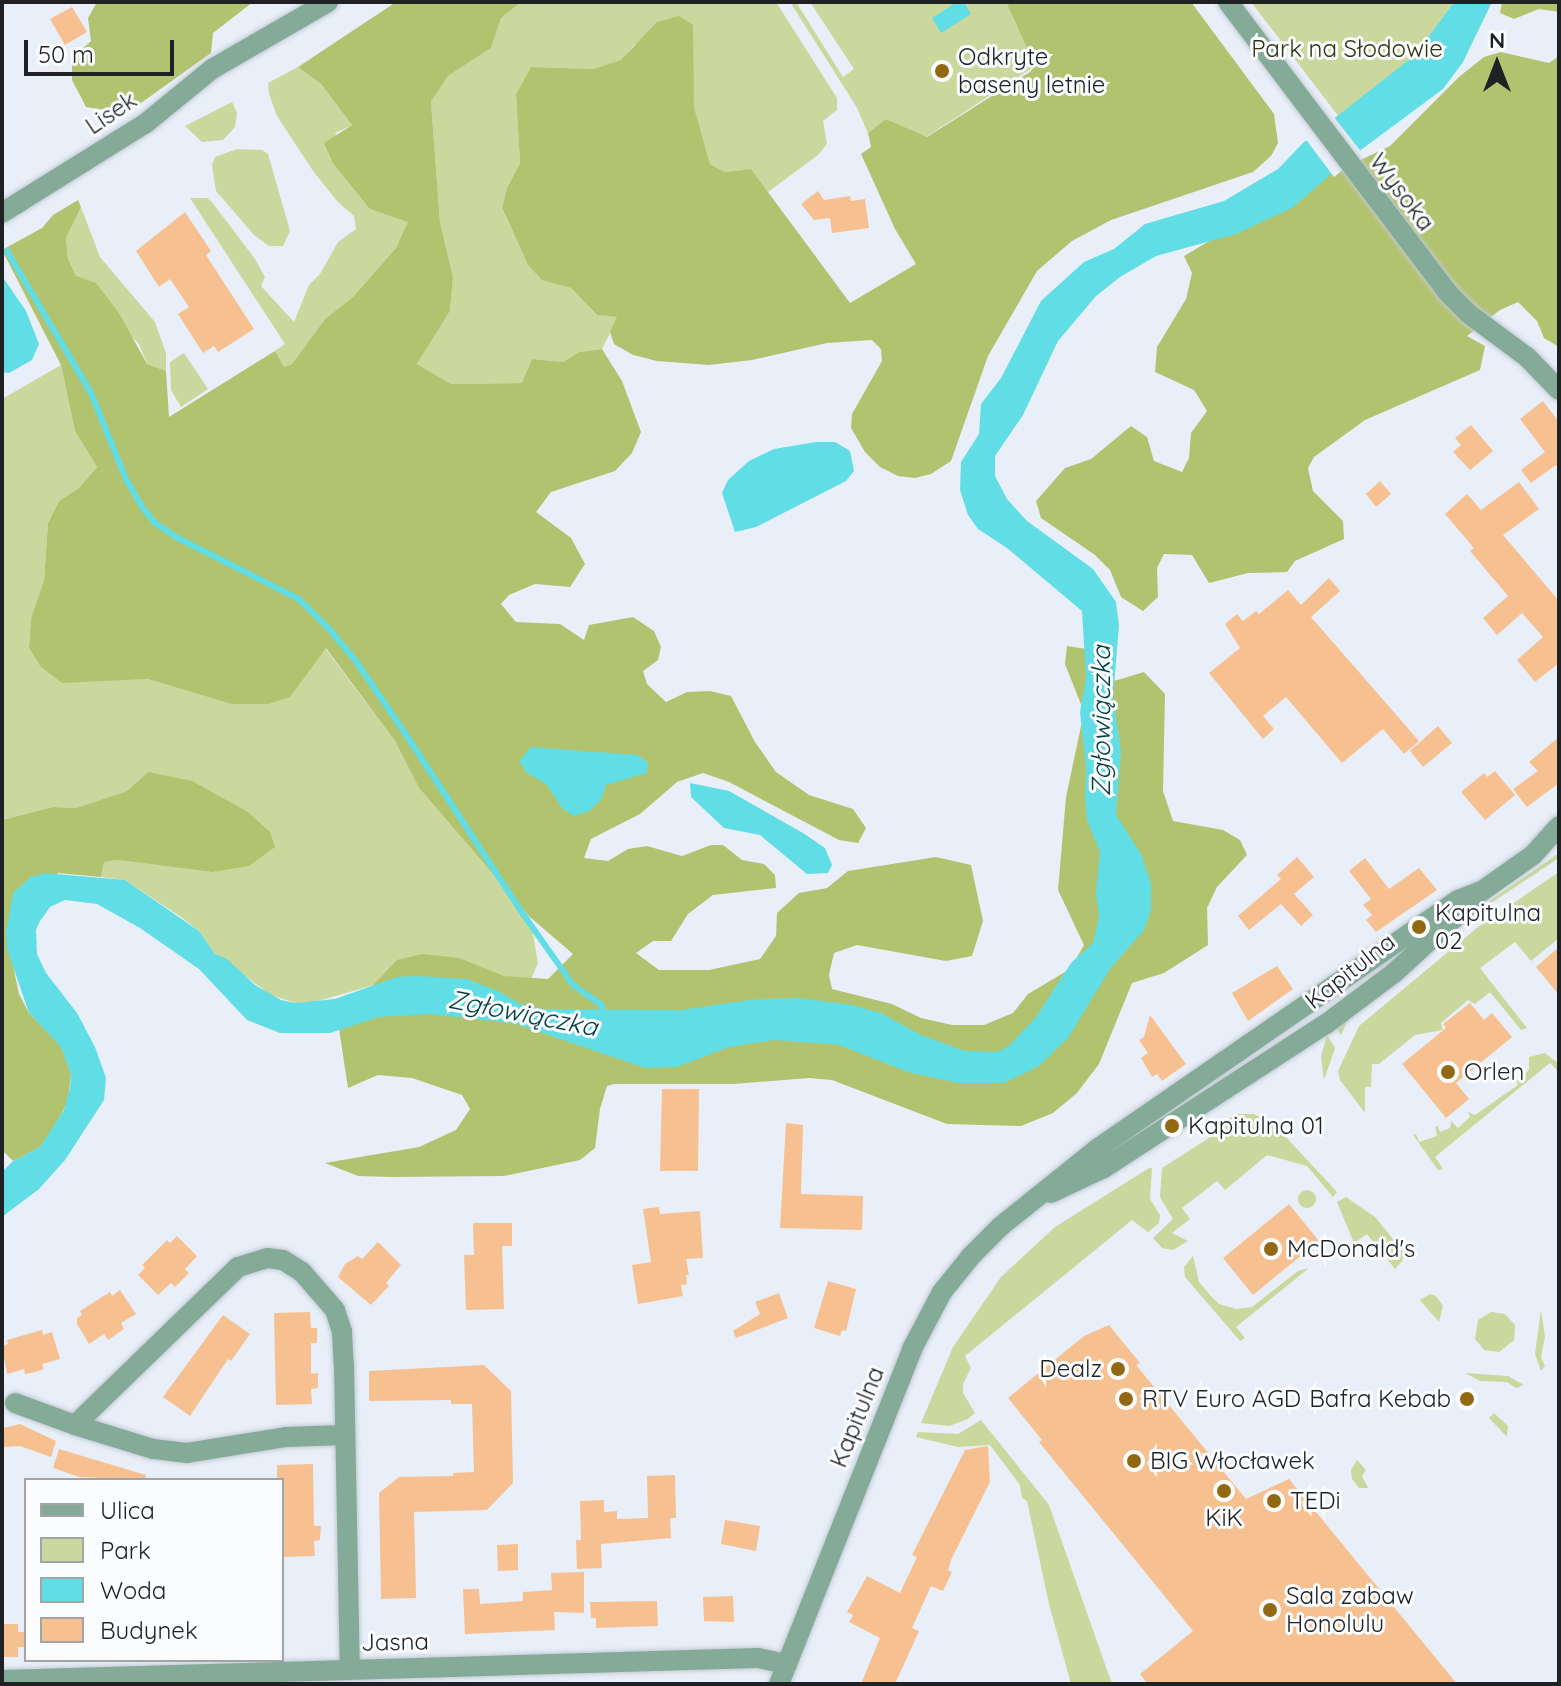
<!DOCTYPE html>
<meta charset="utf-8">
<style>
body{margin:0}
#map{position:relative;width:1561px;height:1686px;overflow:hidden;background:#e8eff9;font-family:Quicksand,sans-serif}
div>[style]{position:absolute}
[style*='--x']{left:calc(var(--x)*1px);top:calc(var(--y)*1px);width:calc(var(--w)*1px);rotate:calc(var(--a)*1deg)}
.green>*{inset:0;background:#cad79d}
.round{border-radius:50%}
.forest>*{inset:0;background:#b2c36f}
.water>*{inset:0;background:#61dde5}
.pier>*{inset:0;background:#e8eff9}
.stream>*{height:6px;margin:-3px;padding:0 3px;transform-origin:3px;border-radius:3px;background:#61dde5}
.building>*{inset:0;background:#f7c090}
.roads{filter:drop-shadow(0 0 2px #c4cad3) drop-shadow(0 0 2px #c4cad3)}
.minor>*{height:20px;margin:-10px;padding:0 10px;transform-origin:10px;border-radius:10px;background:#84aa98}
.dots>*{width:22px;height:22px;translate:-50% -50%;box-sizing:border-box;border:4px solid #fbfcfe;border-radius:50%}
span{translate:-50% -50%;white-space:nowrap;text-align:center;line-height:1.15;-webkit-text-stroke:6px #fbfcfe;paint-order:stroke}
.park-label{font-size:24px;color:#2f3511}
.poi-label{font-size:24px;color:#1f2125}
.left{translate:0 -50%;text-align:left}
.right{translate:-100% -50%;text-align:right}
.street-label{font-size:24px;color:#1f2125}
.water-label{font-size:26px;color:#023f42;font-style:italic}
.frame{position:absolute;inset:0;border:4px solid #1f2125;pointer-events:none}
.legend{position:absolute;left:24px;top:1478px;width:260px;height:184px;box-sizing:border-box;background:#fbfcfe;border:2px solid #a3a4a7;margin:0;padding:10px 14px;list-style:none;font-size:24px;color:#1f2125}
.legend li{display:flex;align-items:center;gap:16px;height:40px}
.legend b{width:40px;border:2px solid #a3a4a7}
.north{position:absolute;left:1457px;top:24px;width:80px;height:80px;-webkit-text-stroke:6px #fbfcfe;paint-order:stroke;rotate:0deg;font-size:22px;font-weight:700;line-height:32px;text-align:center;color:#1f2125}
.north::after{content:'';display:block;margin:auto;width:28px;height:36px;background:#1f2125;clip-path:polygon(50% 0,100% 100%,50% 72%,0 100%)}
.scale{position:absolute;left:24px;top:40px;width:150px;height:36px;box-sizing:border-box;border:4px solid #1f2125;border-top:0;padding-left:10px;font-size:24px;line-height:28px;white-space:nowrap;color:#1f2125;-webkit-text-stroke:6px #fbfcfe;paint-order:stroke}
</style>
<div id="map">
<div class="green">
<div style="clip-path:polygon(521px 2px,776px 2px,837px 98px,837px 110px,823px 121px,827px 144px,818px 155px,768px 192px,751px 169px,725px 172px,710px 164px,694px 107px,691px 72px,634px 45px,622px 60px,593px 69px,531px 67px,516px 94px,520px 163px,507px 188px,502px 209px,528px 265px,542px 279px,571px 288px,597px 315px,618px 317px,602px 349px,579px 352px,563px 362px,532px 359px,523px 383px,451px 384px,417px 364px,450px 311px,453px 277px,440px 222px,431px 102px,448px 76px,491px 48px,501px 18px)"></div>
<div style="clip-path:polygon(790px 2px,796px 2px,843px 77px,854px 69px,810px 2px,1006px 2px,1035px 66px,926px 137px,886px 119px,868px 133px,856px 106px)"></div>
<div style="clip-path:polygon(1251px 2px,1454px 2px,1415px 55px,1339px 117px)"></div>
<div style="clip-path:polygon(298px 67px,321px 84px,352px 125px,335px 133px,370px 209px,409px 222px,396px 248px,353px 297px,325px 319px,292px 364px,284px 367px,275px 351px,285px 344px,190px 198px,207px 198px,212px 202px,255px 259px,265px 277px,261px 286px,294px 322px,309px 285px,320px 274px,338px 242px,356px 229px,354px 216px,337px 201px,313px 171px,277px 116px,269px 94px,268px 83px)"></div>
<div style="clip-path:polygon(232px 102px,237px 113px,235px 127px,223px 140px,202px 142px,185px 126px)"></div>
<div style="clip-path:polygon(237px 149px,262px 150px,268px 154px,290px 231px,283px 246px,269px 246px,254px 235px,216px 191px,212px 165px,215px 157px)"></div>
<div style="clip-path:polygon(81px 207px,100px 257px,155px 322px,166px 353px,166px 371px,147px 364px,139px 344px,76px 276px,68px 259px,66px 238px)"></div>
<div style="clip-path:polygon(184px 353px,208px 389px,181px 407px,171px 390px,170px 362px)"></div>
<div style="clip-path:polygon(61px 365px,75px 431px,97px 467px,79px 488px,59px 501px,48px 523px,44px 580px,31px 618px,29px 648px,40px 666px,116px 680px,148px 679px,231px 704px,325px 648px,395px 741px,419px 788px,530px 917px,538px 963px,520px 1004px,385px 982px,314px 1002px,296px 1003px,271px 995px,215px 954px,199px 931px,184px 919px,125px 880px,101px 877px,104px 862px,117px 860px,212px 872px,148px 772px,127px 791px,76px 808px,53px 807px,2px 820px,2px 399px)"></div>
<div style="clip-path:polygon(1559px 853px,1559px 858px,1485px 907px,1349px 1018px,1341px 1035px,1334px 1026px,1475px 911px)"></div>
<div style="clip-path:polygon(1559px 872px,1559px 938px,1531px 961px,1515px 942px,1480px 968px,1527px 1028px,1521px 1030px,1490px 992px,1475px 1004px,1468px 1000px,1441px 1023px,1443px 1030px,1415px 1035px,1379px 1064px,1372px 1064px,1371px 1087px,1365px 1087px,1365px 1113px,1340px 1080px,1338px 1071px,1359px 1026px,1478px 927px)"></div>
<div style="clip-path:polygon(1327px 1035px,1335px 1048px,1324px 1080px,1321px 1056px)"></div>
<div style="clip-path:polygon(1545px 1053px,1559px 1064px,1559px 1072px,1550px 1063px,1435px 1157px,1443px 1169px,1438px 1170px,1413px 1135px,1416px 1134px,1419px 1142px,1437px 1136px,1435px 1127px,1438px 1126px,1440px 1132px,1450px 1128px,1451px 1121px,1458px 1128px,1470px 1117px,1468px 1112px,1475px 1115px,1518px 1085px,1516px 1082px,1529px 1070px,1529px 1057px)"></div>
<div style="clip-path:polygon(1238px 1114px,1253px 1114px,1272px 1122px,1337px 1192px,1333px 1197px,1307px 1166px,1267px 1155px,1225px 1190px,1217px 1181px,1182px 1208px,1190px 1219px,1172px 1233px,1188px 1241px,1173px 1250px,1162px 1248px,1153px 1238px,1173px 1219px,1160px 1197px,1162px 1168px,1212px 1136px,1217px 1124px)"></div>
<div style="clip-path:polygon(1149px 1168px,1152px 1168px,1150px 1199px,1160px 1215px,1159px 1223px,1148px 1232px,1132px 1220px,965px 1356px,971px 1368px,963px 1384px,963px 1393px,975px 1413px,968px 1419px,949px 1426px,921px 1423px,953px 1347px,1001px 1277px,1055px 1227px)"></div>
<div class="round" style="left:1298px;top:1190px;width:18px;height:18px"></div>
<div style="clip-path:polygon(1346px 1197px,1375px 1217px,1402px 1250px,1403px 1260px,1395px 1269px,1367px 1234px,1354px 1243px,1337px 1202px)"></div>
<div style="clip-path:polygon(1193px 1256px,1199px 1282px,1210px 1295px,1219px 1304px,1236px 1309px,1252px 1307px,1298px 1271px,1309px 1268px,1236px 1327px,1245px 1338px,1240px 1341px,1185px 1277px,1184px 1267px)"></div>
<div style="clip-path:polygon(1430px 1294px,1436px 1296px,1443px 1306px,1439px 1322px,1420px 1300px)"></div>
<div style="clip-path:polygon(1541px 1310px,1545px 1337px,1541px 1357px,1545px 1366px,1541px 1371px,1535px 1354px)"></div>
<div style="clip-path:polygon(1491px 1312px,1505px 1314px,1515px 1325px,1514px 1340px,1499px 1352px,1484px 1350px,1475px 1339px,1478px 1320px)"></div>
<div style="clip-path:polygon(1465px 1373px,1508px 1376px,1524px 1385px,1516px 1388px,1507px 1382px,1480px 1381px)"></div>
<div style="clip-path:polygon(1494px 1413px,1508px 1426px,1507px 1437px,1489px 1418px)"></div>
<div style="clip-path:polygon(981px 1420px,1049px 1505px,1112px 1684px,1071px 1684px,1049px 1604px,1027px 1501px,1022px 1498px,1020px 1485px,990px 1445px,958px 1447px,916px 1437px,918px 1432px,958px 1434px)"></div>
<div style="clip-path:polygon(1357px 1460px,1366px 1470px,1362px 1476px,1368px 1488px,1359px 1488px,1352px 1479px,1351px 1470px)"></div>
</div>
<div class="forest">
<div style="clip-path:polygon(97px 2px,253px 2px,213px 33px,211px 53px,127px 113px,86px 107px,72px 80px,72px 58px,91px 41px,88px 18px)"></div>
<div style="clip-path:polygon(396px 2px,521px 2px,501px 18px,491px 48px,448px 76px,431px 102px,440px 222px,453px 277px,450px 311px,417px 364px,451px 384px,522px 383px,532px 359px,563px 362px,579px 352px,602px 349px,622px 381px,641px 432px,632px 453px,615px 471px,551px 492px,536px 512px,571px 538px,585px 564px,570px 587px,535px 584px,509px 595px,501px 604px,516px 622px,560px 624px,584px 640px,589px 625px,633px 617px,654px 631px,661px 647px,658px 660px,643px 671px,647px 684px,666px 702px,687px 692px,710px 691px,731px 696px,755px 742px,776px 772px,809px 795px,853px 809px,866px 828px,858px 843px,839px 840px,729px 782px,703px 773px,677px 782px,640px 814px,591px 839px,584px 858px,608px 861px,628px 849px,647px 846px,682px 856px,711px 845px,723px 845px,742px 860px,764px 864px,775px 875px,776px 888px,713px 895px,688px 914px,671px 941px,653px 941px,636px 953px,659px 970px,709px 970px,760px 959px,776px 936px,777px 913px,799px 893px,827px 888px,848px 871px,936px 857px,971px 865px,983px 921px,972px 956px,946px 961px,857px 945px,834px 953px,829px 975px,832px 989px,892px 1004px,921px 1018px,952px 1025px,984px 1025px,1013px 1013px,1028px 994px,1070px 969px,1084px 945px,1058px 890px,1066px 797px,1084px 712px,1065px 664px,1067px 646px,1093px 650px,1114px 681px,1144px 672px,1165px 694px,1163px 791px,1173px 821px,1223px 830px,1240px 840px,1247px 855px,1217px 887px,1207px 908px,1208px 945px,1164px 973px,1132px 983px,1099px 1064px,1077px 1093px,1053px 1113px,1021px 1126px,947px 1124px,832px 1080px,809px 1078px,733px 1084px,614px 1084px,607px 1086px,600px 1109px,595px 1148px,580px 1160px,504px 1176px,391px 1177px,358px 1176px,325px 1163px,419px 1147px,456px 1130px,470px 1109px,462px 1095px,412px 1078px,378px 1075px,348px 1088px,338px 1022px,397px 960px,422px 954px,459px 958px,504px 976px,548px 979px,573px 954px,530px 917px,419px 788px,395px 741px,326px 648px,290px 697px,268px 704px,231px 704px,148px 679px,62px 683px,40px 666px,29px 648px,31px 618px,44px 580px,48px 523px,59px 501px,79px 488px,97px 467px,75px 431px,61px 365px,2px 250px,42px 228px,53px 215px,78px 200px,81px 207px,66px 238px,68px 259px,76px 276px,96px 283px,119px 313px,147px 364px,166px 371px,169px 417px,275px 351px,284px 367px,292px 364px,325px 319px,353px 297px,396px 248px,408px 222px,370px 209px,333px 163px,324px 143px,352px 125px,321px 84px,298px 67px)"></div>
<div style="clip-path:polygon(1006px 2px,1191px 2px,1274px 114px,1278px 143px,1271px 156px,1253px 172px,1111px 220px,1072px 241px,1037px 271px,988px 356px,951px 461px,931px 474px,915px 478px,898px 476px,880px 467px,865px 452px,851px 428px,852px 414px,882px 361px,881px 349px,872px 340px,827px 343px,752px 360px,709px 365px,657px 361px,633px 355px,614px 344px,610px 332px,617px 317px,597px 315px,571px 288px,542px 280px,528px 265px,502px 208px,507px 188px,520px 163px,516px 94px,531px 67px,593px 69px,621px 60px,657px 22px,679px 16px,693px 25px,694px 107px,710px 164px,725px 172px,751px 169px,850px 303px,916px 264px,895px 229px,861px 154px,871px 147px,868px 133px,886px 119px,927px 137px,1030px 72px,1035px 66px)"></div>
<div style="clip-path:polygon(1502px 2px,1559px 2px,1559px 12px,1539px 9px,1514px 19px,1500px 13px)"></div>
<div style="clip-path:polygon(1501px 52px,1549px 63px,1559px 56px,1559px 347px,1544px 338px,1537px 321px,1518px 302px,1500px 310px,1467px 336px,1485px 346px,1480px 370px,1365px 420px,1314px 457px,1308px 468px,1313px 491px,1343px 521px,1344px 539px,1295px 561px,1287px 572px,1248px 573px,1209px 583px,1192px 555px,1164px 554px,1157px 568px,1158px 597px,1143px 611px,1121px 597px,1110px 570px,1095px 555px,1041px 518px,1036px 501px,1065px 468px,1091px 459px,1131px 426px,1147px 437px,1154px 461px,1182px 472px,1189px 458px,1191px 433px,1207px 411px,1194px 390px,1155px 372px,1157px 347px,1186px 299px,1192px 273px,1184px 256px,1287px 195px,1390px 146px,1460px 76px,1484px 57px)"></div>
<div style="clip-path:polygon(148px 772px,192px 781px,248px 812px,270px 832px,275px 847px,249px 866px,212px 872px,117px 860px,104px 862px,101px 877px,58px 873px,6px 932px,19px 994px,29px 1013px,61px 1046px,71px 1074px,68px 1101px,53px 1130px,40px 1147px,13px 1161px,2px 1150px,2px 820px,53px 807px,76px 808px,127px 791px)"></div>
</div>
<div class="water">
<div style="clip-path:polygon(957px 2px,964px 2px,971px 14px,941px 33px,932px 18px)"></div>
<div style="clip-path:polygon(1454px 2px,1492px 2px,1463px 62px,1443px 89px,1350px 158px,1292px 208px,1236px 234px,1156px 256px,1120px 277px,1096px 296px,1058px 341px,1023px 415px,995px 456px,995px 476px,1007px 499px,1027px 521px,1093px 569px,1116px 602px,1119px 626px,1113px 697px,1121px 752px,1116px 815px,1141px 854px,1151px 883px,1151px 910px,1144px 930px,1110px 969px,1068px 1038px,1039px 1066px,1004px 1083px,958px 1083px,908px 1072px,839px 1045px,775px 1040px,729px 1047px,677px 1067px,645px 1068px,513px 1023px,428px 1014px,379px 1017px,330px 1033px,280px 1033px,247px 1020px,199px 969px,140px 928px,97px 904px,65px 900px,50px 907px,40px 921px,36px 930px,37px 954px,46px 973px,77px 1013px,95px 1047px,106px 1078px,104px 1100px,65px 1160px,39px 1189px,2px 1217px,2px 1172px,13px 1161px,40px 1147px,64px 1110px,70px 1088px,71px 1074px,61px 1047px,29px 1013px,7px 949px,6px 932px,13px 893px,31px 877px,45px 873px,125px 880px,199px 931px,215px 954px,227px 959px,255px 985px,281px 1000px,295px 1003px,335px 999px,397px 977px,414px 976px,467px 979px,500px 992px,520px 1004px,541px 1009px,681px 1010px,757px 999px,799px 998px,852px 1005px,881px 1013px,921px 1035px,965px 1051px,998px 1052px,1009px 1046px,1036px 1017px,1071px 963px,1093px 943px,1099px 917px,1096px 893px,1100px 852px,1087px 820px,1085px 797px,1086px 768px,1080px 712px,1086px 678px,1082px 611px,1007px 548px,978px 529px,968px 515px,960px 490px,961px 462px,979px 434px,981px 404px,1001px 378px,1041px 301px,1084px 262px,1114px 249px,1145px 224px,1224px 201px,1278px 169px,1303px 143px,1415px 55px)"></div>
<div style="clip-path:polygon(2px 276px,26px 311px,39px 344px,32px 360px,9px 373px,2px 372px)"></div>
<div style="clip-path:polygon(816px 442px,835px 442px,850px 451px,854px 471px,846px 481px,756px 527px,735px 532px,722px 493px,728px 480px,749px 461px,774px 449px)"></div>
<div style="clip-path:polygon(531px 747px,637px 755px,648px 762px,647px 773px,606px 785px,601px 800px,589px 811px,574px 816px,563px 809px,546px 784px,527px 773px,519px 761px)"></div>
<div style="clip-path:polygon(690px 783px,729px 791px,803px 833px,825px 848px,832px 865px,828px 873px,807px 874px,760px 835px,724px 828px,691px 797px)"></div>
</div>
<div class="pier">
<div style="clip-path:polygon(1333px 116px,1363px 154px,1334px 177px,1304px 137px)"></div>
</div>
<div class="stream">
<div style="--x:7;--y:251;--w:165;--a:59.4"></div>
<div style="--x:91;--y:393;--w:93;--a:67.9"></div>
<div style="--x:126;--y:479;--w:34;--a:60"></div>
<div style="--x:143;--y:508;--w:19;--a:51"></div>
<div style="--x:155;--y:523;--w:27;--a:33"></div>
<div style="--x:178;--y:538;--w:136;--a:26.8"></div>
<div style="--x:299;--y:599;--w:42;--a:45"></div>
<div style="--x:329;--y:629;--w:40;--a:50"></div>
<div style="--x:355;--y:660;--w:85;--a:55.6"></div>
<div style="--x:403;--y:730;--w:216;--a:56.9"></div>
<div style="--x:521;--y:911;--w:90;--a:54.9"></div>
<div style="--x:573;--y:985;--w:35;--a:35"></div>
<div style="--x:602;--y:1005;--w:8;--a:90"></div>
</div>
<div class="building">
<div style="clip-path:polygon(72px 7px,87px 32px,65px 45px,50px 19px)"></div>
<div style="clip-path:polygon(818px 191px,824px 200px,850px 196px,851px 201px,865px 199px,869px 228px,832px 233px,830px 218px,814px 220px,801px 204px)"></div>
<div style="clip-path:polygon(185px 212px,211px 251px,206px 255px,254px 329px,218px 352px,214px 346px,203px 353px,178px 314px,189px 307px,170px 279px,159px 287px,136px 251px)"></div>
<div style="clip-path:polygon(1543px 401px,1559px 422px,1559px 470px,1556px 465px,1531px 483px,1521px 470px,1545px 452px,1520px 419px)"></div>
<div style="clip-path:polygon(1471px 425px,1493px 451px,1470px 470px,1453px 452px,1461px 445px,1455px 438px)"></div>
<div style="clip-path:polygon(1380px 481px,1391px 494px,1376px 507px,1366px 494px)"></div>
<div style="clip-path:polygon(1519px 482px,1539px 509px,1503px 535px,1559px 601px,1559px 663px,1535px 682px,1517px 660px,1543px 637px,1522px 613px,1497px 635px,1483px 618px,1508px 596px,1470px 551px,1474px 548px,1445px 514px,1467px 494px,1481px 510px)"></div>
<div style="clip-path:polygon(1329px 578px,1340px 591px,1311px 617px,1419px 741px,1404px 754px,1383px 729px,1342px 763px,1286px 697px,1263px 716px,1274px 729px,1263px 739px,1209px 673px,1240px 648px,1225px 624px,1237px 614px,1243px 621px,1256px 611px,1259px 614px,1288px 590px,1301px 605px)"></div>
<div style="clip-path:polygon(1438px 726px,1452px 743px,1423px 767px,1410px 751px)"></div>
<div style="clip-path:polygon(1559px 737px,1559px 783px,1527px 807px,1513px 789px,1538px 771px,1529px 762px)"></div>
<div style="clip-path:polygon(1495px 771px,1515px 795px,1485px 820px,1461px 792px,1484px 773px,1487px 777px)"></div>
<div style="clip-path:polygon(1297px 857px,1314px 877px,1294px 894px,1313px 915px,1301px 926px,1281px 904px,1249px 930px,1238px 916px,1281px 879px,1277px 875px)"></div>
<div style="clip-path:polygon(1365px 858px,1389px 889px,1419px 868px,1437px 890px,1376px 932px,1366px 920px,1372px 915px,1363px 905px,1371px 899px,1349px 871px)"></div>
<div style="clip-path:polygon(1559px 947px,1559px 995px,1536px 967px)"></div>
<div style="clip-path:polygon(1277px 966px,1293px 989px,1248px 1021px,1232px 993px)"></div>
<div style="clip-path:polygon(1470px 1003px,1484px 1020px,1492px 1013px,1512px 1037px,1456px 1083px,1469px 1099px,1446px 1118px,1402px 1064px,1446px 1028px,1443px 1024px)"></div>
<div style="clip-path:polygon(1150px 1015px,1186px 1064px,1162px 1081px,1157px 1074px,1152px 1077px,1141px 1058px,1148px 1053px,1139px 1040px,1144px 1037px)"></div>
<div style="clip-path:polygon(662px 1089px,699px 1089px,698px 1171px,660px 1171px)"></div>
<div style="clip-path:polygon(786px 1123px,803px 1125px,801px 1194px,863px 1196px,862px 1230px,780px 1228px)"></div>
<div style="clip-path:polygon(1289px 1204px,1319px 1241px,1253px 1295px,1223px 1258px)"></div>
<div style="clip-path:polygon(659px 1207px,660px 1214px,700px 1211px,703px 1258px,686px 1259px,689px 1275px,686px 1275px,687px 1284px,681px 1285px,683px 1296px,638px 1304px,632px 1265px,651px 1262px,643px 1209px)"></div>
<div style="clip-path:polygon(473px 1223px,512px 1223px,512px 1246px,502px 1246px,504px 1309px,466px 1310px,464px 1255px,474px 1255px)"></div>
<div style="clip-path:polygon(177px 1236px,197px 1256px,185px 1269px,189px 1273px,175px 1287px,171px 1283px,158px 1295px,138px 1275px,145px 1268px,142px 1265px,167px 1240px,170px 1243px)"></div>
<div style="clip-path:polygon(378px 1242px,401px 1265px,386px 1283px,389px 1286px,371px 1305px,338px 1277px,345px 1264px,358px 1256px,362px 1259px)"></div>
<div style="clip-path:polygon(828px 1281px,856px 1289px,846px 1331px,842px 1330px,840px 1336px,814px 1328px)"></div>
<div style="clip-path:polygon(120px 1290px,136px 1314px,121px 1323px,124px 1329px,108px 1340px,104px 1334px,89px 1344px,77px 1324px,77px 1318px,82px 1315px,80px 1311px,110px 1292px,112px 1296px)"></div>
<div style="clip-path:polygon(779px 1293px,788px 1318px,736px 1338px,733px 1331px,760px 1314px,755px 1302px)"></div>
<div style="clip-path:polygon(310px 1312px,311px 1328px,317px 1328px,317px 1343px,311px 1343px,311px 1374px,318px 1373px,318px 1388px,311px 1389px,312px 1404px,276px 1405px,274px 1313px)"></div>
<div style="clip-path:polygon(223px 1315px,250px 1334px,231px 1361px,228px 1359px,190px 1416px,163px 1397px)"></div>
<div style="clip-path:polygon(1109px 1325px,1140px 1363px,1136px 1365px,1246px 1499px,1289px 1479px,1457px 1684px,1148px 1684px,1140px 1674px,1193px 1631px,1039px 1442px,1042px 1440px,1008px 1398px,1084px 1336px)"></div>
<div style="clip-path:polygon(42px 1330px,43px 1335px,52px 1332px,60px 1359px,42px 1364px,44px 1369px,35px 1372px,25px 1374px,24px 1369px,7px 1374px,2px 1346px,8px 1344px,7px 1340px)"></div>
<div style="clip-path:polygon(484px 1365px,511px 1391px,513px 1483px,487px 1510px,414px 1512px,416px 1598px,381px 1599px,379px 1493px,399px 1477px,453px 1476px,453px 1473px,474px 1472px,472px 1404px,451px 1404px,451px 1400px,369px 1401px,369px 1371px)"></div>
<div style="clip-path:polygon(20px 1424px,56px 1441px,51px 1457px,20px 1446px,2px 1447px,3px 1428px)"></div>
<div style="clip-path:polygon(988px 1446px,990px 1482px,951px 1560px,948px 1570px,952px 1572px,943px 1591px,931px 1586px,912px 1628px,919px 1631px,895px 1684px,861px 1684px,880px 1638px,849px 1622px,853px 1615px,847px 1612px,861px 1587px,867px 1576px,900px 1593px,917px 1557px,912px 1555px,965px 1450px)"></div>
<div style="clip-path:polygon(59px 1449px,146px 1475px,145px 1480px,79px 1477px,53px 1468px)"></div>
<div style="clip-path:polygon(313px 1464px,314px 1526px,321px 1526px,320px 1540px,314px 1541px,315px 1556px,282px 1557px,282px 1480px,277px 1480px,277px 1465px)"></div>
<div style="clip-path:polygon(675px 1475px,676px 1518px,670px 1518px,671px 1538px,601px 1544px,602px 1568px,577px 1569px,576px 1540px,581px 1540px,580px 1501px,604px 1500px,604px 1512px,617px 1511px,617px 1519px,648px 1518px,647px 1476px)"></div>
<div style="clip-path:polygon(725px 1520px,760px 1526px,756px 1551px,721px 1544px)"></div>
<div style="clip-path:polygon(518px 1544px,518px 1570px,498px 1571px,497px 1545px)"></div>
<div style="clip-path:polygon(584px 1572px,584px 1613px,554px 1612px,555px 1630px,465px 1634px,463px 1589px,479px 1589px,480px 1604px,523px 1601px,523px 1592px,552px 1590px,551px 1573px)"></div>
<div style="clip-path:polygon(733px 1596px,734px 1622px,704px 1621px,703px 1597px)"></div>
<div style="clip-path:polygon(657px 1601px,658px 1626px,596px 1628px,596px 1618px,591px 1618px,590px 1602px)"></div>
<div style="clip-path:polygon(2px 1624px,18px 1624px,18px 1632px,25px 1632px,25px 1647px,18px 1647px,18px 1657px,2px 1657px)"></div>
</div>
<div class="roads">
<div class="minor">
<div style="--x:1228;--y:2;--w:363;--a:52.9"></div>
<div style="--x:1447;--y:292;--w:31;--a:45"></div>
<div style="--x:1469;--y:314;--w:72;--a:36.6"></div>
<div style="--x:1527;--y:357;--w:46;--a:45.9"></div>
<div style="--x:2;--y:213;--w:170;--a:-32"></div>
<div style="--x:146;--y:123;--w:85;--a:-39.3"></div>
<div style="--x:212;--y:69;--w:134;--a:-30"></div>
<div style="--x:1051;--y:1193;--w:59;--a:-25.3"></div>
<div style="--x:1104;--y:1168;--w:265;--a:-33"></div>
<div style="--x:1326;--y:1024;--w:85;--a:-36.9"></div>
<div style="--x:1394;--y:973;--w:111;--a:-42.4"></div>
<div style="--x:15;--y:1403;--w:64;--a:20.1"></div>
<div style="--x:345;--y:1435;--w:59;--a:178.1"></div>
<div style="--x:286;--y:1437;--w:100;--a:170.8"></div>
<div style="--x:187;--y:1453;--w:34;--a:-173"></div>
<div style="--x:153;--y:1449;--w:82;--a:-162.9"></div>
<div style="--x:75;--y:1425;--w:227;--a:-44.1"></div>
<div style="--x:238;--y:1267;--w:30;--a:-17"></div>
<div style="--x:267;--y:1258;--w:16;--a:7"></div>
<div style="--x:283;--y:1260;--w:22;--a:32"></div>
<div style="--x:302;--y:1272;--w:50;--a:49"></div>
<div style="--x:335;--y:1310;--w:23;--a:72"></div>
<div style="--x:342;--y:1332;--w:33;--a:87"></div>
<div style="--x:344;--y:1365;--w:304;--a:88.9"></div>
<div style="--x:2;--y:1680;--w:756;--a:-1.67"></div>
<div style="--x:758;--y:1658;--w:30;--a:12"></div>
<div style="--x:779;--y:1684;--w:360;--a:-68.3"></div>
<div style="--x:912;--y:1349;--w:64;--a:-62.2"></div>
<div style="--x:942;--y:1292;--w:46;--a:-51.1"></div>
<div style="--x:971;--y:1256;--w:42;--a:-45"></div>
<div style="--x:1001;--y:1226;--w:123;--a:-38.7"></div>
<div style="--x:1097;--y:1149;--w:439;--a:-34.6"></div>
<div style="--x:1458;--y:900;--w:26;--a:-21"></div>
<div style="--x:1482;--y:891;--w:62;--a:-35.2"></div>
<div style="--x:1533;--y:855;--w:39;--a:-48"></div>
</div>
</div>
<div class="dots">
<div style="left:942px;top:71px;background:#936813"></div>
<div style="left:1419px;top:927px;background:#936813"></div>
<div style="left:1448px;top:1072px;background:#936813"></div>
<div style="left:1172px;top:1126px;background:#936813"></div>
<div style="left:1271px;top:1249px;background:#936813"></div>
<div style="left:1118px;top:1369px;background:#936813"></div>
<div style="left:1126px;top:1399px;background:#936813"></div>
<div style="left:1467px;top:1399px;background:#936813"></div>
<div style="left:1134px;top:1461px;background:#936813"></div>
<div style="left:1224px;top:1491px;background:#936813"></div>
<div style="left:1274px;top:1501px;background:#936813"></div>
<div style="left:1270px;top:1610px;background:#936813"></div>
</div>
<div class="park-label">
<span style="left:1347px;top:49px">Park na Słodowie</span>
</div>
<div class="poi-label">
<span class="left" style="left:958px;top:71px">Odkryte<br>baseny letnie</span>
<span class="left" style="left:1435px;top:927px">Kapitulna<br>02</span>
<span class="left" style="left:1464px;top:1072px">Orlen</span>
<span class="left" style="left:1188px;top:1126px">Kapitulna 01</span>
<span class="left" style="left:1287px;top:1249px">McDonald's</span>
<span class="right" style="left:1102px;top:1369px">Dealz</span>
<span class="left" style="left:1142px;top:1399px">RTV Euro AGD</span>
<span class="right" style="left:1451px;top:1399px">Bafra Kebab</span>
<span class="left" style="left:1150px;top:1461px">BIG Włocławek</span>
<span class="left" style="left:1290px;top:1501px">TEDi</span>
<span style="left:1224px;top:1518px">KiK</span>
<span class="left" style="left:1286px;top:1610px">Sala zabaw<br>Honolulu</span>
</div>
<div class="street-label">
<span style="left:111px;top:113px;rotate:-34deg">Lisek</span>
<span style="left:1402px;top:192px;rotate:53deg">Wysoka</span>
<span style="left:1350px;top:971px;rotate:-38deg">Kapitulna</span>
<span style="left:857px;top:1417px;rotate:-68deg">Kapitulna</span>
<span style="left:395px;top:1642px;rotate:-1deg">Jasna</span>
</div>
<div class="water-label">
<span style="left:1101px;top:721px;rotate:-90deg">Zgłowiączka</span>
<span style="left:523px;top:1013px;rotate:11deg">Zgłowiączka</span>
</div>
<div class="frame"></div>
<ul class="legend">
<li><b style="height:10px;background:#84aa98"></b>Ulica</li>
<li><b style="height:22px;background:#cad79d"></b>Park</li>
<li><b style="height:22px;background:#61dde5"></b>Woda</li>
<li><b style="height:22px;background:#f7c090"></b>Budynek</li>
</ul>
<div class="north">N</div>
<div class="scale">50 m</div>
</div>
